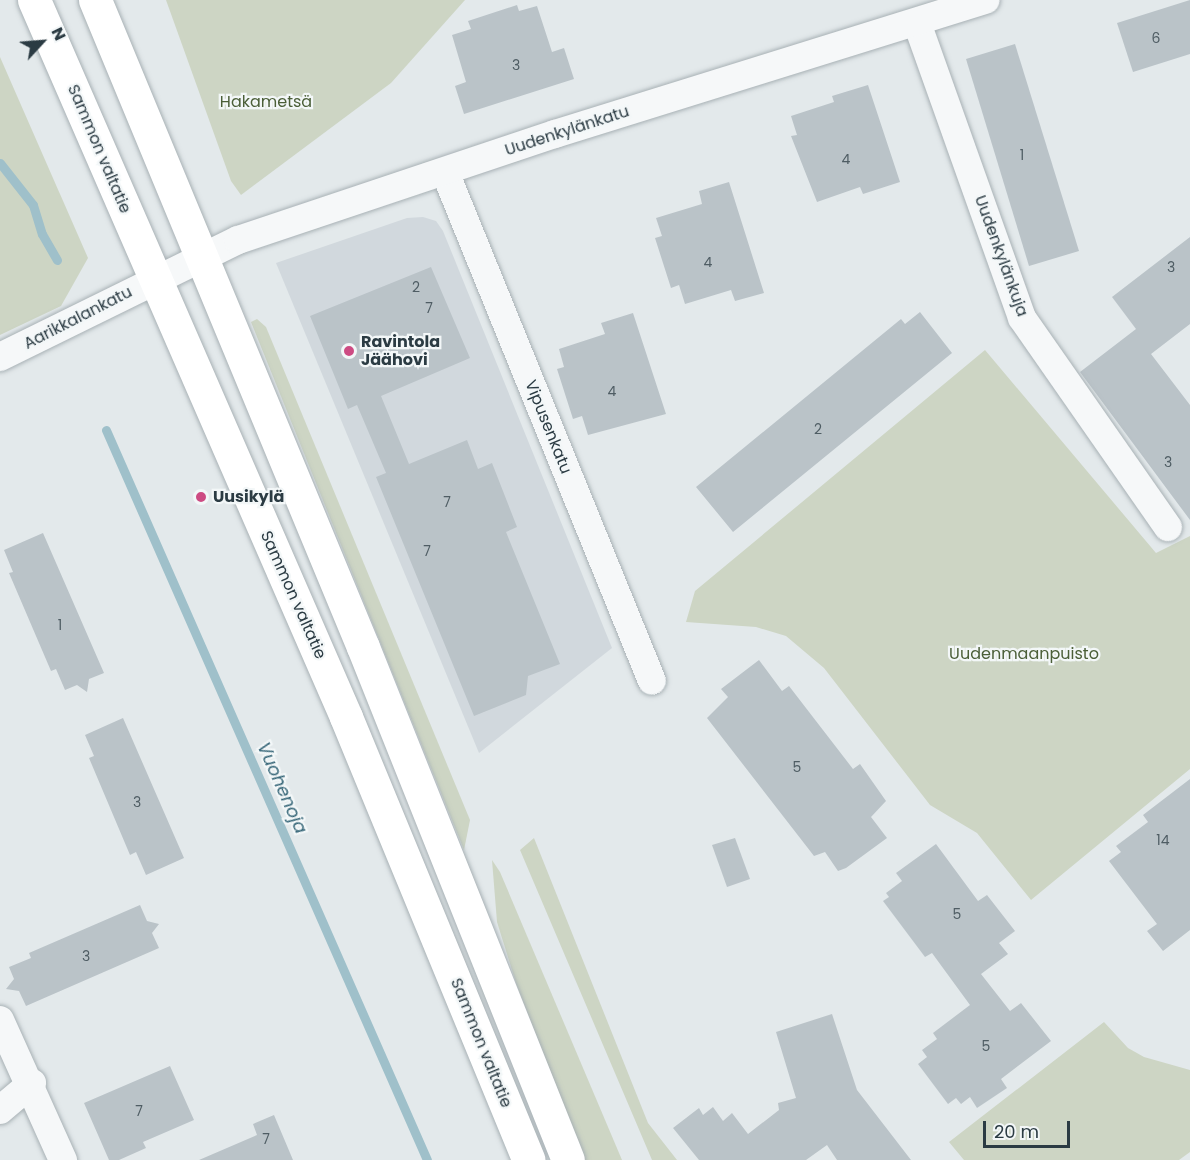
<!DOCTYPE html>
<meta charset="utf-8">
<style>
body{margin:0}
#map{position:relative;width:1190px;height:1160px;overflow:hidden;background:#e3e9eb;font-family:Poppins,sans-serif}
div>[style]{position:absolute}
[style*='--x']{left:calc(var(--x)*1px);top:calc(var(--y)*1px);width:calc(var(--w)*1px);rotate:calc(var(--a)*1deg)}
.built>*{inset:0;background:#d1d8dd}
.green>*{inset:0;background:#cdd5c4}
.stream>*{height:9px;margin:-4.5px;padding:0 4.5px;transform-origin:4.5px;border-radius:4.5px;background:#9fc0ca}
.building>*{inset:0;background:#bac3c8}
.roads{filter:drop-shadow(0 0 2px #a8b1b5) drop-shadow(0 0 2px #a8b1b5)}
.street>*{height:28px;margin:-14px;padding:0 14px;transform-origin:14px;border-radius:14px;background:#f6f8f9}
.primary>*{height:33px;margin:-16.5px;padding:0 16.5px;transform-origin:16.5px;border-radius:16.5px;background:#fff}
.dots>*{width:16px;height:16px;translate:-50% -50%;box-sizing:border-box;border:3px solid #f3f7f8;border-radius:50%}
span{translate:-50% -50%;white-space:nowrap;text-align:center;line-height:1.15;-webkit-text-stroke:4.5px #f3f7f8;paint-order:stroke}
.number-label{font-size:14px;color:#4f5d64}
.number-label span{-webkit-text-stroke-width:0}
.park-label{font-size:16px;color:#4b5f38}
.street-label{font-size:16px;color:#2b3b43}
.poi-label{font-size:16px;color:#2b3b43;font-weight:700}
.left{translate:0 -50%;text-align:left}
.water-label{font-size:18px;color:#356577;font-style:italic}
.north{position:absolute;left:12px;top:12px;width:60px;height:60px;-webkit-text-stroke:4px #f3f7f8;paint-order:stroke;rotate:64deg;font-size:16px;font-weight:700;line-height:24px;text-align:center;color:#2b3b43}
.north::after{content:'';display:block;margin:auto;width:21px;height:27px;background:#2b3b43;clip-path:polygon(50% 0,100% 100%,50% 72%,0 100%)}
.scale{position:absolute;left:983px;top:1121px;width:87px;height:27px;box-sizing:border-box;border:3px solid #2b3b43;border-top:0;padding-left:8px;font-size:18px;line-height:21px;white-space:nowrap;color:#2b3b43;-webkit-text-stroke:4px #f3f7f8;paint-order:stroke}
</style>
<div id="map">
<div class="built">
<div style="clip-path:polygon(423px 217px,436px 221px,443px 231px,612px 648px,479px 753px,276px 263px,407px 218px)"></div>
</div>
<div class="green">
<div style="clip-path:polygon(166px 0,465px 0,391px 83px,241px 195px,231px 181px)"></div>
<div style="clip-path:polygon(0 57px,88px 258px,61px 306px,0 335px)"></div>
<div style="clip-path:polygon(257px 319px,266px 327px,470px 820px,464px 850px,251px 322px)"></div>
<div style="clip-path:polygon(985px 350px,1156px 553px,1190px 536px,1190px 769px,1031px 900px,977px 833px,930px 805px,824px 668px,786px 636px,756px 627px,686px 622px,695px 591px)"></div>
<div style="clip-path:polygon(534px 838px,648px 1123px,677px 1160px,652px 1160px,520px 850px)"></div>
<div style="clip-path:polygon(492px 860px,500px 872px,622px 1160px,585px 1160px,517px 986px,497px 922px)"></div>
<div style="clip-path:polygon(1104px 1022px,1128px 1048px,1144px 1057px,1190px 1070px,1190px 1152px,1179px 1160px,964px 1160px,949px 1142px)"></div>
</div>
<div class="stream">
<div style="--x:0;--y:163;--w:53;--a:51.8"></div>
<div style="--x:33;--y:205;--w:30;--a:73"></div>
<div style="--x:42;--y:234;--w:30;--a:60"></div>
<div style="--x:106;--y:430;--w:797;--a:66.26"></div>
</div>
<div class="building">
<div style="clip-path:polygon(1190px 0,1190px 54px,1133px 72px,1117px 23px)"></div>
<div style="clip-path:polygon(517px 5px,519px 11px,537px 6px,552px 52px,564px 48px,574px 79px,464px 114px,455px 86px,466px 82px,452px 35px,471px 29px,468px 21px)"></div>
<div style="clip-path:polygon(1015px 44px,1079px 251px,1029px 266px,966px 59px)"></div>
<div style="clip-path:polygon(868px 85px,900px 182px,863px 194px,860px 187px,817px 202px,791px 136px,797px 135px,791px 116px,834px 102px,832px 96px)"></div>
<div style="clip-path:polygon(729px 182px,764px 293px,735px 301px,731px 290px,685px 304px,679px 285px,671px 288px,655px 238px,662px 236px,656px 218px,702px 204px,699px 191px)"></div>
<div style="clip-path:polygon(1190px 237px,1190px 324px,1151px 354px,1190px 405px,1190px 520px,1080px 372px,1136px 329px,1112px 297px)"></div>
<div style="clip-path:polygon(431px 267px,470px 358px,381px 396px,409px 464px,467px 440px,478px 469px,492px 463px,517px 527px,506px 532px,560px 664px,528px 676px,526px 695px,474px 716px,376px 477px,386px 473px,357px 405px,348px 409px,310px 316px)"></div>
<div style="clip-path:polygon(920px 312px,952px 353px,733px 532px,696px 487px,901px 319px,905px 324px)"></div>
<div style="clip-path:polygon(633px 313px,666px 414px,588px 435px,582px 416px,573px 419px,557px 369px,564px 367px,559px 349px,605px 334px,601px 323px)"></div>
<div style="clip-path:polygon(43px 533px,104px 673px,89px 679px,87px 692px,77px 685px,65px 690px,56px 669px,51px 671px,9px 573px,13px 572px,4px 550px)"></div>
<div style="clip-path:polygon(759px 660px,782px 691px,789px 686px,853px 769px,860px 764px,886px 801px,871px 817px,887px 838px,846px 868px,838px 871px,825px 852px,814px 856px,707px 718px,728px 697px,721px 689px)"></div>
<div style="clip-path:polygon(123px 718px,184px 858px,146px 875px,136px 852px,130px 855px,89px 758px,94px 756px,85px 735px)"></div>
<div style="clip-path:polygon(1190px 779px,1190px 930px,1163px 951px,1147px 931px,1157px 924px,1109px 861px,1121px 852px,1116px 846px,1148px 822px,1143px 815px)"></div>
<div style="clip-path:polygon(735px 838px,750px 879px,727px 887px,712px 845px)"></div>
<div style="clip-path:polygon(936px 844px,978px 901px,987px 895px,1015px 931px,999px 943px,1008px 954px,981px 974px,1010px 1011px,1021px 1003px,1051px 1041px,1001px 1079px,1007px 1088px,977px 1108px,970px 1097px,961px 1104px,956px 1098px,948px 1104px,918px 1064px,927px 1057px,922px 1050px,937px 1039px,933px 1033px,970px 1005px,932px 953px,925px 957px,883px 901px,889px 897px,886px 893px,902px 881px,896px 873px)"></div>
<div style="clip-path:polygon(140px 905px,147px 921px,159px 924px,152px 933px,159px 948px,26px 1006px,19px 991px,6px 989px,14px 979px,9px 967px,31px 958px,29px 953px)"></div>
<div style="clip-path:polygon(832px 1014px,857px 1090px,911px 1160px,837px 1160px,827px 1145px,806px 1160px,699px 1160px,673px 1128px,699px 1108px,703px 1115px,713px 1107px,723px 1121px,732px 1113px,748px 1134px,779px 1110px,778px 1103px,796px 1098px,776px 1032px)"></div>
<div style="clip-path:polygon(170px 1066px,194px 1120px,143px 1142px,146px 1148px,119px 1160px,109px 1160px,84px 1103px)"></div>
<div style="clip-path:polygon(274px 1115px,293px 1160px,199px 1160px,257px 1135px,253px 1124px)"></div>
</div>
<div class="roads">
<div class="street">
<div style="--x:917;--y:23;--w:313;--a:70.4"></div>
<div style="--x:1022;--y:318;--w:255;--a:55.1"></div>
<div style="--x:445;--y:172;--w:549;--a:67.87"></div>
<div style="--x:0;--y:357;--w:265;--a:-26.2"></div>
<div style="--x:238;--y:240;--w:334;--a:-18.5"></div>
<div style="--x:555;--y:134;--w:451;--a:-17.3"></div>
<div style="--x:0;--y:1020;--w:154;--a:65.8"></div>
<div style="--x:0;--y:1110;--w:42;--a:-40.2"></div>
</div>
<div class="primary">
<div style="--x:34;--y:0;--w:782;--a:66.48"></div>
<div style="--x:346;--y:717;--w:479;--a:67.6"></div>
<div style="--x:95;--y:0;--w:700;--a:67.5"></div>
<div style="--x:363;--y:647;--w:552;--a:68.22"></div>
</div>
</div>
<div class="dots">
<div style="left:349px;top:351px;background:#cd4b83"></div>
<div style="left:201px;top:497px;background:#cd4b83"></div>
</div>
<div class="number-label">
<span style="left:1156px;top:38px">6</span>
<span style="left:516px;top:65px">3</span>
<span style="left:1022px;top:155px">1</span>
<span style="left:846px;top:159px">4</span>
<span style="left:708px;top:262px">4</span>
<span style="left:1171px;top:267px">3</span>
<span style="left:416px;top:287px">2</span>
<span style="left:429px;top:308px">7</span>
<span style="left:612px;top:391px">4</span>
<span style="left:818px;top:429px">2</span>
<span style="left:1168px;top:462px">3</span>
<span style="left:447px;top:502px">7</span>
<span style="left:427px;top:551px">7</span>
<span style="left:60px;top:625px">1</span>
<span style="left:797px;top:767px">5</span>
<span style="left:137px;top:802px">3</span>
<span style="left:1163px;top:840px">14</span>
<span style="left:957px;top:914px">5</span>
<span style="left:86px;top:956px">3</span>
<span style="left:986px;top:1046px">5</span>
<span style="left:139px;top:1111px">7</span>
<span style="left:266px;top:1139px">7</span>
</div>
<div class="park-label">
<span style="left:266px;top:102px">Hakametsä</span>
<span style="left:1024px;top:654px">Uudenmaanpuisto</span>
</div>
<div class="street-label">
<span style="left:567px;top:131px;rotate:-18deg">Uudenkylänkatu</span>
<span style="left:99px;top:149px;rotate:67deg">Sammon valtatie</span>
<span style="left:1001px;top:256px;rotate:70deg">Uudenkylänkuja</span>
<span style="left:78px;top:318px;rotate:-27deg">Aarikkalankatu</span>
<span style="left:548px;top:427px;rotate:68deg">Vipusenkatu</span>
<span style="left:293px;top:595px;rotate:66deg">Sammon valtatie</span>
<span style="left:481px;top:1043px;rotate:68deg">Sammon valtatie</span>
</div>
<div class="poi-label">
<span class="left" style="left:361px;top:351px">Ravintola<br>Jäähovi</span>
<span class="left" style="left:213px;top:497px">Uusikylä</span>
</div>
<div class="water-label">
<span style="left:282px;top:788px;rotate:66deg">Vuohenoja</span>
</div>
<div class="north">N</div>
<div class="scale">20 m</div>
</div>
